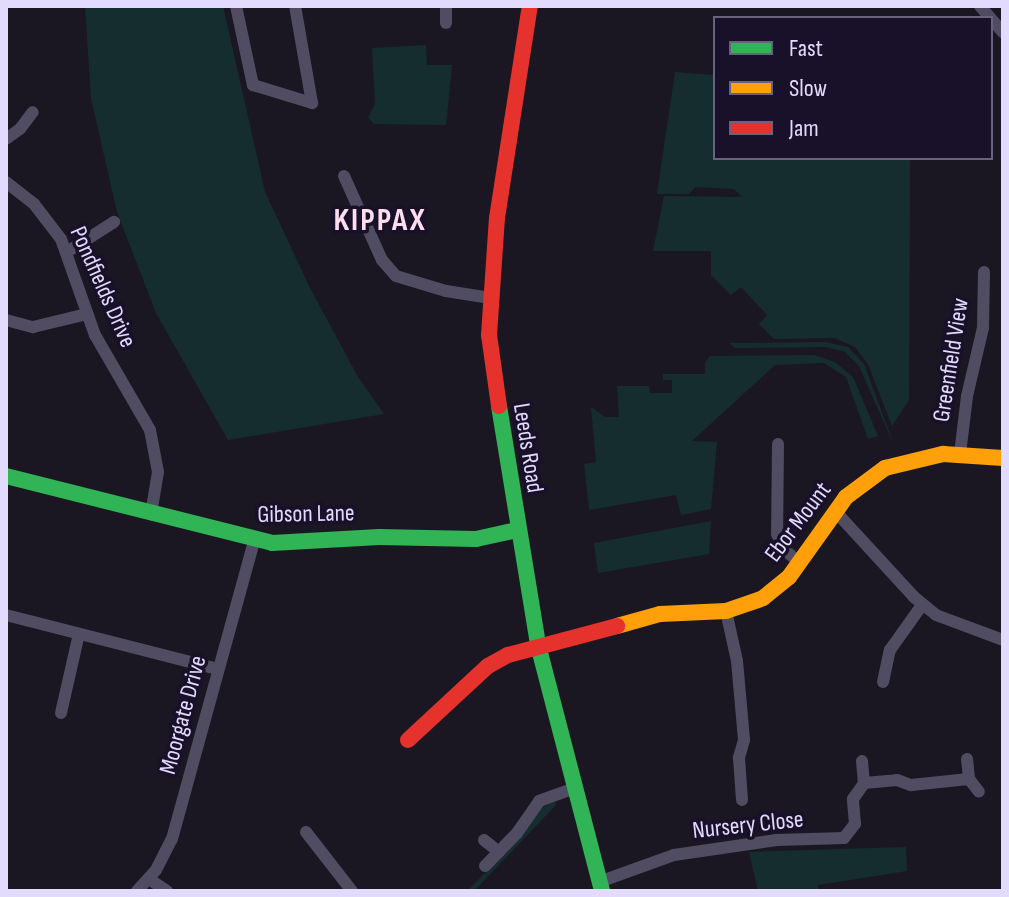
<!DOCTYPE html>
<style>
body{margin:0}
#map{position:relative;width:1009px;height:897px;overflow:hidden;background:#1a1723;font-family:"Sofia Sans Condensed",sans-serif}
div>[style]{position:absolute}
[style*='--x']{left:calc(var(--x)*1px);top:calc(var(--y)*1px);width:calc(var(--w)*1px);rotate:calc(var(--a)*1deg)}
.green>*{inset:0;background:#162d30}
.street>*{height:12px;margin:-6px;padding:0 6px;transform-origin:6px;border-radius:6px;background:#504d63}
.fast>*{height:16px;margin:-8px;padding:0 8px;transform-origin:8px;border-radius:8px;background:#30b455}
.slow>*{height:16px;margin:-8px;padding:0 8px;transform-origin:8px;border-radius:8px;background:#ff9f0a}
.jam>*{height:16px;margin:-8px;padding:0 8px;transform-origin:8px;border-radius:8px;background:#e5322d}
span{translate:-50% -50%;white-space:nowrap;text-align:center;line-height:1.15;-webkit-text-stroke:7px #181129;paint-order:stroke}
.street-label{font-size:24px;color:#e2dbfd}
.district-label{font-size:32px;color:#feddee;font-weight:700;letter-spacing:2px}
.frame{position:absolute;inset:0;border:8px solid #e2dbfd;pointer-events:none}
.legend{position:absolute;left:713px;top:16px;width:280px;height:144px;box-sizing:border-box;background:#181129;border:2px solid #69627e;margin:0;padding:10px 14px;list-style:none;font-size:24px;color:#e2dbfd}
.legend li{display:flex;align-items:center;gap:16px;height:40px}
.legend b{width:40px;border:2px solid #69627e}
</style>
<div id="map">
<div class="green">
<div style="clip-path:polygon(85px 6px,223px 6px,265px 192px,310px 288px,358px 377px,384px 414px,228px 440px,156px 313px,117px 212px,91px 98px)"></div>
<div style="clip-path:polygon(426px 45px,427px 65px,452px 65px,446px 125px,374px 124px,368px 117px,375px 104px,372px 48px)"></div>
<div style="clip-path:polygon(675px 72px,715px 75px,715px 158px,910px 158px,909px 400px,892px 426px,868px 364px,855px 347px,835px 338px,774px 339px,759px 324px,767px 315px,741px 287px,731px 295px,711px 275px,711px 251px,653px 251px,664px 196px,742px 197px,734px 189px,695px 187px,689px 194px,657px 194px)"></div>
<div style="clip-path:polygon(825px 342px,848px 347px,864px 364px,894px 445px,859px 366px,845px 352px,826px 347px,735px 348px,729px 343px)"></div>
<div style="clip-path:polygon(814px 355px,835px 362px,853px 377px,878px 436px,868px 439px,846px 377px,824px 363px,775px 365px,692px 441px,717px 442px,711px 509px,681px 515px,676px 495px,589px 510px,584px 464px,596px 462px,591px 407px,605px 417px,619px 417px,617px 386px,649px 386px,650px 393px,672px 393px,672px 380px,663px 380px,663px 374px,705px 374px,705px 362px,710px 356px)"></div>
<div style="clip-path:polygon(711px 521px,709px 554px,598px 573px,594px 543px)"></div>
<div style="clip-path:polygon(555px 801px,556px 805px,474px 891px,467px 891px,523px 835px,538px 810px)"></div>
<div style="clip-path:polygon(906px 847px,907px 871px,818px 885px,819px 891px,758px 891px,749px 852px)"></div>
</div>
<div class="street">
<div style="--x:236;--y:6;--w:81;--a:77.9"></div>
<div style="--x:253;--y:85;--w:62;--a:17"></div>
<div style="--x:312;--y:103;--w:98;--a:-99.9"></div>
<div style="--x:980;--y:6;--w:35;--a:49"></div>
<div style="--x:446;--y:23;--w:17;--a:-90"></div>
<div style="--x:6;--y:139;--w:17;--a:-36"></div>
<div style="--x:20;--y:129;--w:21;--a:-53"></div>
<div style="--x:344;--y:176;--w:92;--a:65.7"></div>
<div style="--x:382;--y:260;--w:21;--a:49"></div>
<div style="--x:396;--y:276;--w:52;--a:16.7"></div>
<div style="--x:446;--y:291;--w:45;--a:9"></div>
<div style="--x:6;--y:182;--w:36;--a:38"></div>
<div style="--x:34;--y:204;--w:44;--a:52.4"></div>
<div style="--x:61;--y:239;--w:102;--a:70.5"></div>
<div style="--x:95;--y:335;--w:110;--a:59.9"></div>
<div style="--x:150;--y:430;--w:43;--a:79.2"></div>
<div style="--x:158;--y:472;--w:43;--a:99.5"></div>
<div style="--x:67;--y:252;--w:56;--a:-32.6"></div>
<div style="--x:6;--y:320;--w:28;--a:15"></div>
<div style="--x:33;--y:327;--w:56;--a:-13.5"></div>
<div style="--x:778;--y:444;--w:90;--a:90.6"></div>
<div style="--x:777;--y:534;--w:19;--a:62"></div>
<div style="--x:786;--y:551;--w:18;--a:41"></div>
<div style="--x:960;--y:454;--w:58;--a:-83.1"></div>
<div style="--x:967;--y:396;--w:70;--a:-76.8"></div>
<div style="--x:983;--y:328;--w:56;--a:-89"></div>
<div style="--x:835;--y:511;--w:117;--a:47.4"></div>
<div style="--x:914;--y:597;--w:28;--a:39"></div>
<div style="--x:936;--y:615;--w:72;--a:20.5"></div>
<div style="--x:726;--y:611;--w:51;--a:77.6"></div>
<div style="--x:737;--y:661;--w:79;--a:84.9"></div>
<div style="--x:744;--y:740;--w:19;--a:106"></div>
<div style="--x:739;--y:758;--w:42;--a:85.9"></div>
<div style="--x:6;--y:615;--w:219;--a:14.3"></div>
<div style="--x:883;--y:682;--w:33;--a:-78"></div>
<div style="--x:890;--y:650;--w:55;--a:-54.6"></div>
<div style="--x:61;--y:713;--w:81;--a:-77.2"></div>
<div style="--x:967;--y:759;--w:20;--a:84"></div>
<div style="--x:969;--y:779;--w:16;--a:52"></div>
<div style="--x:862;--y:761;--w:22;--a:85"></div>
<div style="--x:306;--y:832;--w:75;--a:52.1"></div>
<div style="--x:484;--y:840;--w:19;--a:39"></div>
<div style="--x:485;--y:866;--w:46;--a:-45.9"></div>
<div style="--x:517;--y:833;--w:39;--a:-55"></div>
<div style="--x:539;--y:801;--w:37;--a:-20"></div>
<div style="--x:149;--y:879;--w:22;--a:34"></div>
<div style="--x:599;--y:882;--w:80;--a:-19.8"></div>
<div style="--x:674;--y:855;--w:104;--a:-8.3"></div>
<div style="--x:777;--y:840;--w:67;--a:-1.7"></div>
<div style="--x:844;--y:838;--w:18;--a:-52"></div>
<div style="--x:855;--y:824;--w:25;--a:-95"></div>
<div style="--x:853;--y:799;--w:19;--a:-55"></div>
<div style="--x:864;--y:783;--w:33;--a:-5"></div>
<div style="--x:897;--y:780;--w:15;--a:20"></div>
<div style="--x:911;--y:785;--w:58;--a:-5.9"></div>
<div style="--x:137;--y:891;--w:28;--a:-48"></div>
<div style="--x:156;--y:870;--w:35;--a:-63"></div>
<div style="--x:172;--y:839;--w:309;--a:-74.6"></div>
</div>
<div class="fast">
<div style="--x:499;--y:406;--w:242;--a:80.7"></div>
<div style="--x:538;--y:645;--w:254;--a:75.4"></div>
<div style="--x:6;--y:476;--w:274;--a:14.1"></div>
<div style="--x:272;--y:543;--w:107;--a:-3.2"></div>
<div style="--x:379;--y:537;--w:97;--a:1.2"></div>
<div style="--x:476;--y:539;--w:42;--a:-12.4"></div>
</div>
<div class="slow">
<div style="--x:617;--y:626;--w:45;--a:-15.6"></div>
<div style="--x:660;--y:614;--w:66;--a:-2.6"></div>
<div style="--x:726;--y:611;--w:39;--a:-19"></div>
<div style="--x:763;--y:598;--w:33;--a:-39"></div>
<div style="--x:789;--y:577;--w:98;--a:-54.5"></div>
<div style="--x:846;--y:497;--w:49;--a:-36.6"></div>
<div style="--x:885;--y:468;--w:60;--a:-13.6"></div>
<div style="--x:943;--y:454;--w:60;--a:3.8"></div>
</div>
<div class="jam">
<div style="--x:499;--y:406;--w:72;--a:-98"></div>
<div style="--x:489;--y:335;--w:117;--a:-86.1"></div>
<div style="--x:497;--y:218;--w:215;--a:-81.2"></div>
<div style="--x:408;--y:740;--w:109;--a:-42.8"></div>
<div style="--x:488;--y:666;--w:23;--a:-29"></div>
<div style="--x:508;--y:655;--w:113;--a:-14.9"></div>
</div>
<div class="street-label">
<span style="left:103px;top:287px;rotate:66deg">Pondfields Drive</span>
<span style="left:951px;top:360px;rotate:-81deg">Greenfield View</span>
<span style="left:528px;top:448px;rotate:81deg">Leeds Road</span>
<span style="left:306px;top:514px;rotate:-1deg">Gibson Lane</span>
<span style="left:798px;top:522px;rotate:-53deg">Ebor Mount</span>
<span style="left:183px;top:715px;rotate:-75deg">Moorgate Drive</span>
<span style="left:748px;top:825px;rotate:-6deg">Nursery Close</span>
</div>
<div class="district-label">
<span style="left:380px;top:221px">KIPPAX</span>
</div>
<div class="frame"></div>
<ul class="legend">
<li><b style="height:10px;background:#30b455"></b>Fast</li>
<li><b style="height:10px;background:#ff9f0a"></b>Slow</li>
<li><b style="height:10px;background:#e5322d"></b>Jam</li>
</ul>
</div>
